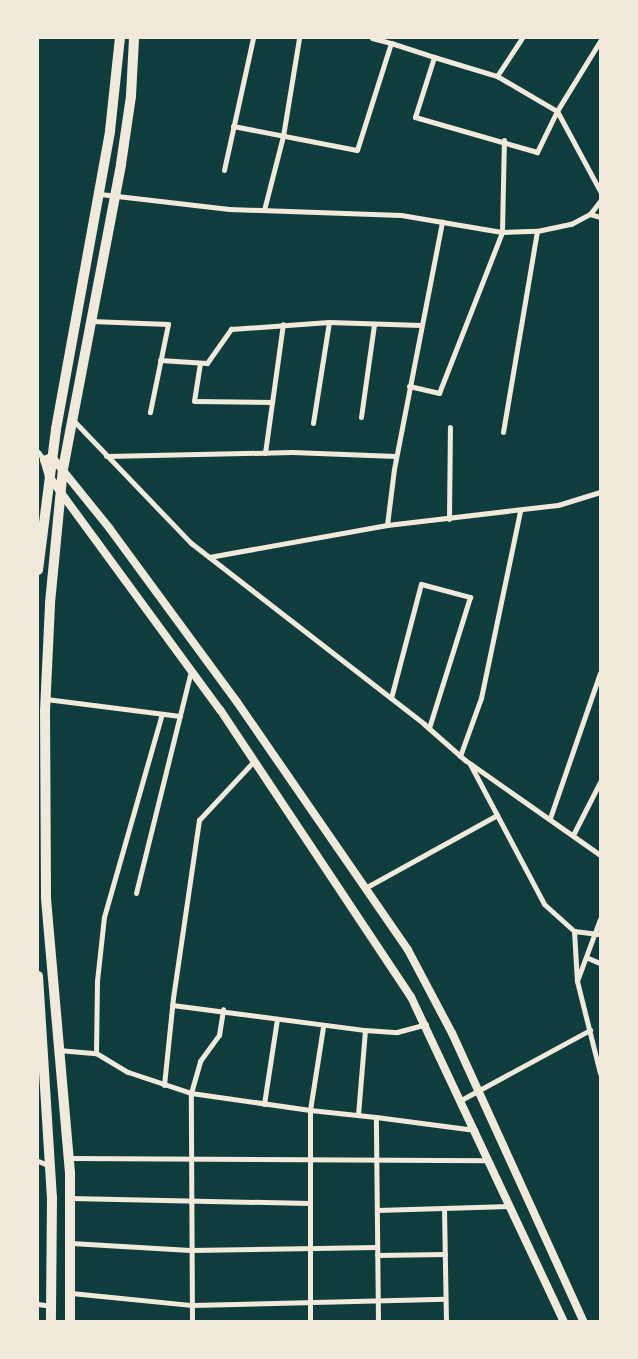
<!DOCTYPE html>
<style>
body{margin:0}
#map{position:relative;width:638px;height:1359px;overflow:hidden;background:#0f3d3e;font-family:"Titillium Web",sans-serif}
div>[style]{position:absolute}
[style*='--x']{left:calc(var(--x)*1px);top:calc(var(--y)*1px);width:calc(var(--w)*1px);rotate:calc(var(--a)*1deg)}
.minor>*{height:5px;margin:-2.5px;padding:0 2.5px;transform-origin:2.5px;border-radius:2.5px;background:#f1e9da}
.tertiary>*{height:8px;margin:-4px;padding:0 4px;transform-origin:4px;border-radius:4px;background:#f1e9da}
.trunk>*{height:10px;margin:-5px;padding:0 5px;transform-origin:5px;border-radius:5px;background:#f1e9da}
span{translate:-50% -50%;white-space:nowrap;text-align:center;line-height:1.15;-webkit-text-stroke:4px #f1e9da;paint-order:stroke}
.frame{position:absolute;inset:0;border:39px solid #f1e9da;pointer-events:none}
</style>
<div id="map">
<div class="minor">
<div style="--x:372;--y:38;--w:20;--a:15"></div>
<div style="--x:391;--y:43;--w:45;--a:18"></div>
<div style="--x:434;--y:57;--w:66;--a:16.8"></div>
<div style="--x:497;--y:76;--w:69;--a:30.3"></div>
<div style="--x:557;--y:111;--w:46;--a:116"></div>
<div style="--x:537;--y:152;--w:127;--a:-164"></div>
<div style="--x:415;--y:117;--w:63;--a:-72.4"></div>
<div style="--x:600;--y:41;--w:82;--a:121.6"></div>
<div style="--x:557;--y:111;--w:91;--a:61.7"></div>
<div style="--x:497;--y:76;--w:45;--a:-56.7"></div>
<div style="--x:233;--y:126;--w:126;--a:11"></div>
<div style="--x:357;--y:150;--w:112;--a:-72.4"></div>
<div style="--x:224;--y:170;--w:135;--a:-77.6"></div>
<div style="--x:100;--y:194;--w:130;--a:6.6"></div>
<div style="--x:229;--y:209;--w:172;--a:2"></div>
<div style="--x:401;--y:215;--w:102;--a:9.6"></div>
<div style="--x:502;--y:232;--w:35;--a:-2"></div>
<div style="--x:537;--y:231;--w:35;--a:-12"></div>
<div style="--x:571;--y:224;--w:21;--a:-28"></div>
<div style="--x:590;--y:214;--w:10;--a:17"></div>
<div style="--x:264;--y:210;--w:76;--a:-75.6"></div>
<div style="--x:283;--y:136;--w:99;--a:-80.7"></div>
<div style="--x:590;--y:214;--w:16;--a:-52"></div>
<div style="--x:91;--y:321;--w:77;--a:2.2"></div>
<div style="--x:168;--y:324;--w:90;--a:101.6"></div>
<div style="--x:160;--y:360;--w:47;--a:3.7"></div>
<div style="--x:207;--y:363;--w:42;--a:-54.8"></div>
<div style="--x:231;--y:329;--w:98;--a:-4.1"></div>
<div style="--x:329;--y:322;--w:92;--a:1.9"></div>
<div style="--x:200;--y:363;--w:38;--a:99"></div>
<div style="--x:194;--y:401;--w:78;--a:0.7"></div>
<div style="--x:409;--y:386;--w:31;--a:13"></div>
<div style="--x:439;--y:393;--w:173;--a:-68.6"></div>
<div style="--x:502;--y:232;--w:92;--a:-88.8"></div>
<div style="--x:361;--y:417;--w:94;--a:-82"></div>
<div style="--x:72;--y:419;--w:172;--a:46.2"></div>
<div style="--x:191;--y:543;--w:295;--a:37.8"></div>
<div style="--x:424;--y:724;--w:55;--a:41.3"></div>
<div style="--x:465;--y:760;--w:165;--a:35.1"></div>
<div style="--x:313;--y:423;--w:102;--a:-81"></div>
<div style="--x:503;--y:432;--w:204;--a:-80.4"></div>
<div style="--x:38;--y:452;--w:10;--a:53"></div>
<div style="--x:265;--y:453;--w:130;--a:-82.1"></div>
<div style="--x:106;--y:456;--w:186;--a:-1.2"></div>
<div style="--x:292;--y:452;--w:104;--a:2.2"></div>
<div style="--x:449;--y:519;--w:92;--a:-89.4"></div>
<div style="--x:387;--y:525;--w:56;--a:-82.9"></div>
<div style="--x:394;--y:469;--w:252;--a:-79"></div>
<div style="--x:209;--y:557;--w:181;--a:-10.2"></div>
<div style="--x:387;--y:525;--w:172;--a:-6.7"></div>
<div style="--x:558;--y:505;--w:44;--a:-17.2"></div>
<div style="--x:391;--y:698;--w:118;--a:-75.3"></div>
<div style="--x:421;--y:584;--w:51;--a:14.9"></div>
<div style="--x:470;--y:597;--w:137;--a:107.4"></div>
<div style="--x:46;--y:699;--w:135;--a:7.2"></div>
<div style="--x:460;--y:756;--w:62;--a:-70.1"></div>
<div style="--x:481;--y:698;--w:191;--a:-78.2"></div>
<div style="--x:470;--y:764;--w:158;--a:62.1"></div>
<div style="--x:544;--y:904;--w:40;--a:42"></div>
<div style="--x:574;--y:931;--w:50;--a:86.6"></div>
<div style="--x:550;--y:818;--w:153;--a:-71"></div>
<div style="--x:573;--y:835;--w:59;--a:-63"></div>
<div style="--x:365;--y:888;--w:151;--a:-28.9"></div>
<div style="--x:136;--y:893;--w:230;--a:-76.1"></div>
<div style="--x:600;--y:919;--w:66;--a:110.4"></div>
<div style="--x:577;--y:981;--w:95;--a:76"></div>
<div style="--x:574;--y:931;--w:26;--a:7"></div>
<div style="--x:588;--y:958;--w:13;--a:23"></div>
<div style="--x:172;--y:1005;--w:195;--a:7.4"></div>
<div style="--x:365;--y:1030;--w:32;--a:4"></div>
<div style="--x:397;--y:1032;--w:30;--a:-15"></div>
<div style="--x:58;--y:1050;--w:38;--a:5"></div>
<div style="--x:96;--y:1053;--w:37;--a:31"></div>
<div style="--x:128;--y:1072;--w:66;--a:18.4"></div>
<div style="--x:191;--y:1093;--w:120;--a:8.1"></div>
<div style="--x:310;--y:1110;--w:84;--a:-81.1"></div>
<div style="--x:96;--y:1053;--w:72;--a:-89.2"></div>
<div style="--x:97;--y:981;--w:64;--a:-83.8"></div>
<div style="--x:104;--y:917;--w:211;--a:-74.1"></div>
<div style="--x:164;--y:1085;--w:87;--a:-84.1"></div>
<div style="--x:173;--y:998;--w:180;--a:-81.7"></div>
<div style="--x:199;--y:820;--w:81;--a:-47"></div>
<div style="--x:461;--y:1100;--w:147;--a:-28.5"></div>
<div style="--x:264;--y:1104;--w:86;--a:-81.3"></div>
<div style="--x:358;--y:1115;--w:85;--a:-85.3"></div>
<div style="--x:69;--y:1158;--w:419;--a:0.3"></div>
<div style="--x:38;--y:1161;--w:11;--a:22"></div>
<div style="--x:70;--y:1198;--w:240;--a:1.2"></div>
<div style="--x:444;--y:1208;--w:114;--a:89"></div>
<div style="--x:377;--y:1210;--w:133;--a:-1.7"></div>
<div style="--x:71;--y:1243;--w:119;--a:3.4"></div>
<div style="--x:190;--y:1250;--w:187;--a:-0.9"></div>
<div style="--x:377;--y:1255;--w:68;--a:-0.8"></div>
<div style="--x:71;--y:1293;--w:122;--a:5.7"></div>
<div style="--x:192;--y:1305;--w:253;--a:-1.4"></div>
<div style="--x:38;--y:1304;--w:13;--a:9"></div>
<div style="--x:192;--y:1322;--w:229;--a:-90.3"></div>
<div style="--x:191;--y:1093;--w:33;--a:-74"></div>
<div style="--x:200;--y:1061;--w:32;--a:-54"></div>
<div style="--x:219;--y:1035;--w:26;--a:-81"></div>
<div style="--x:310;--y:1322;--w:212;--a:-90"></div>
<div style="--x:310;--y:1110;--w:66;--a:6.1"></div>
<div style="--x:378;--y:1322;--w:205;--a:-90.6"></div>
<div style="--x:376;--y:1117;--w:100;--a:7.5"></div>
</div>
<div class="tertiary">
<div style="--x:564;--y:1322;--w:359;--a:-115.2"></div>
<div style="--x:411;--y:997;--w:345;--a:-123.6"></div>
<div style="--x:220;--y:710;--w:290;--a:-126.2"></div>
<div style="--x:49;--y:476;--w:17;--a:-107"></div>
<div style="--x:44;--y:460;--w:9;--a:-21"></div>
<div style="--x:52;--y:457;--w:92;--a:51.1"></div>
<div style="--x:110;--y:529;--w:215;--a:53.7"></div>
<div style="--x:237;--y:702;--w:301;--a:55.4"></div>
<div style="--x:408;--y:950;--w:94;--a:62.1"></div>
<div style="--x:452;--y:1033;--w:318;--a:65.5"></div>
</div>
<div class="trunk">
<div style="--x:38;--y:570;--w:142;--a:-82.7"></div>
<div style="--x:56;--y:429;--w:303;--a:-79.7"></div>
<div style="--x:110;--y:131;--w:94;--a:-83.9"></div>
<div style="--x:38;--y:976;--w:221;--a:86.4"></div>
<div style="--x:52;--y:1197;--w:125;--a:90.5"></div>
<div style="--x:70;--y:1322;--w:149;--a:-90"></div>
<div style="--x:70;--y:1173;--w:277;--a:-95"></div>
<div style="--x:46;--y:897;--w:186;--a:-90.3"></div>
<div style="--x:45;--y:711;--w:108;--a:-87.3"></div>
<div style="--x:50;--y:603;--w:135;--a:-84.5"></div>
<div style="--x:63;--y:469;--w:310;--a:-79.2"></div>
<div style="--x:121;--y:164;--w:69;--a:-81.6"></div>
<div style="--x:131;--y:96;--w:58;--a:-87"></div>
</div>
<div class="frame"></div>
</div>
